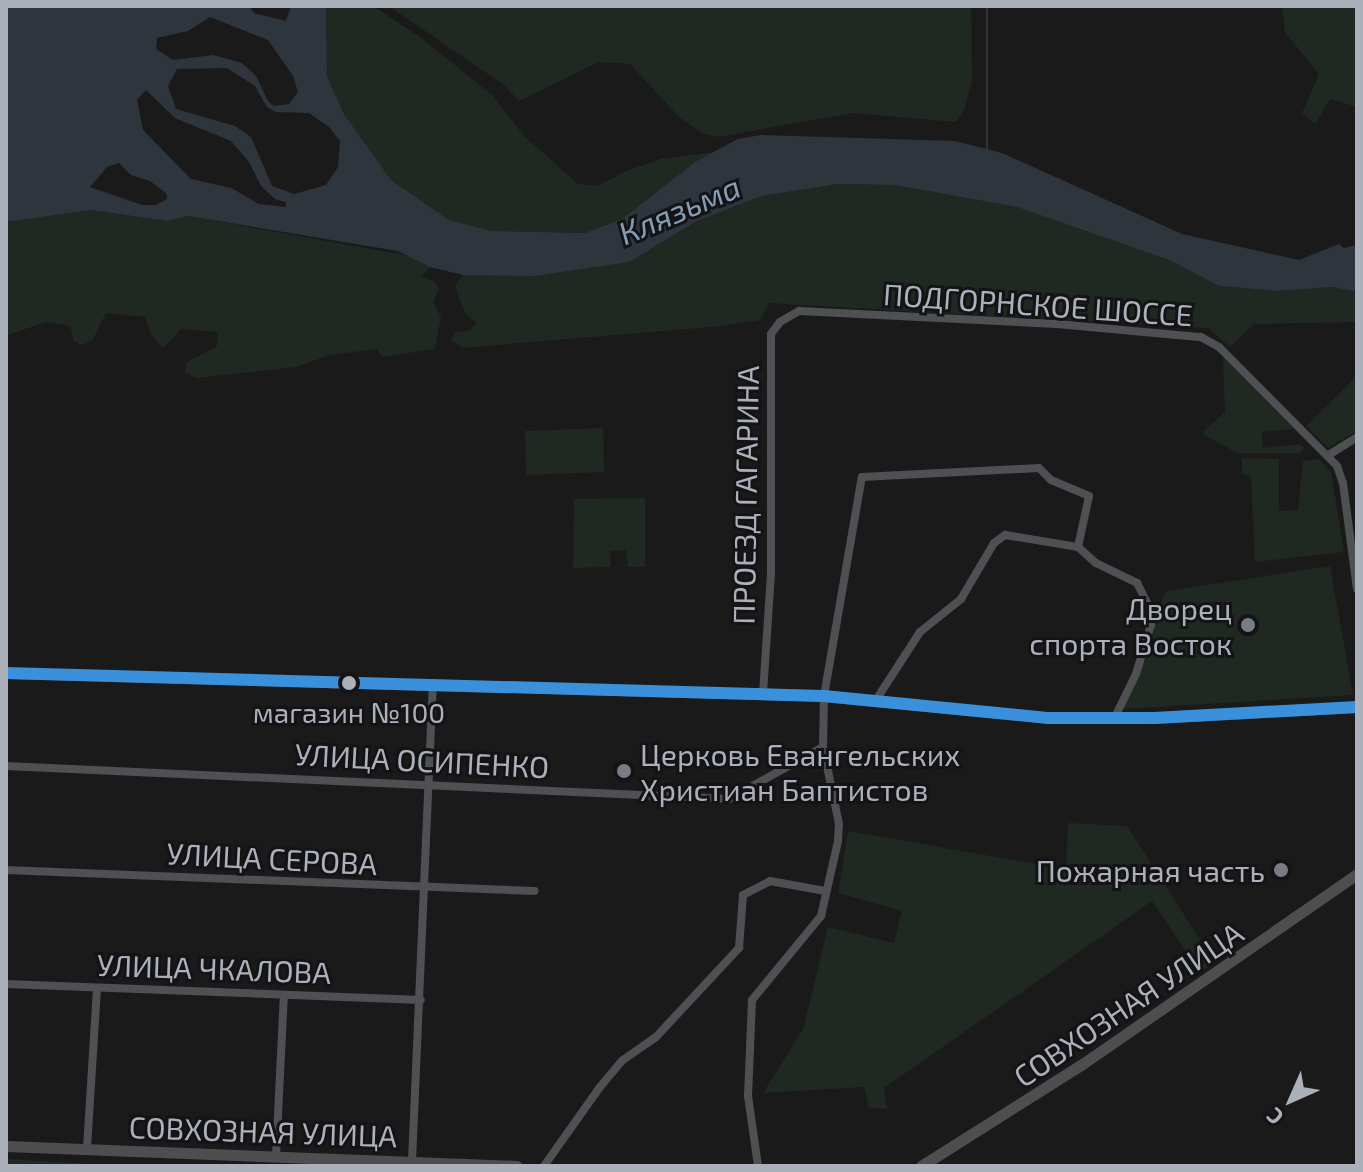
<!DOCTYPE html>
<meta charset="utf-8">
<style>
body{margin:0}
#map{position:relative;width:1363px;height:1172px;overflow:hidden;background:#1a1a1b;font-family:"Exo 2",sans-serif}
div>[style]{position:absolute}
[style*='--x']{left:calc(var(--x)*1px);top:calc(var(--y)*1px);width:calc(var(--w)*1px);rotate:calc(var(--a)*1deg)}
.green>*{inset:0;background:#202822}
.water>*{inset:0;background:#2e353c}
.stream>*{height:2px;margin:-1px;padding:0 1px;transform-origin:1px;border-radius:1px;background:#2e353c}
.street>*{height:8px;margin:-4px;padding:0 4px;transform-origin:4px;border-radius:4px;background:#4f5053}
.secondary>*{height:11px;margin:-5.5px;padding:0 5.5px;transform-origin:5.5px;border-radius:5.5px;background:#4e4e51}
.bus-1>*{height:12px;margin:-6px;padding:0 6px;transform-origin:6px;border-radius:6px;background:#3a90db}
.dots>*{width:22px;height:22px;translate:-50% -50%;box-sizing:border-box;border:4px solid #141417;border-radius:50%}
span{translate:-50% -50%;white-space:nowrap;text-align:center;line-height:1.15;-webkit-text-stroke:6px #141417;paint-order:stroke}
.bus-label{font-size:28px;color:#acb0ba}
.street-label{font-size:30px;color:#acb0ba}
.poi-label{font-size:30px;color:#acb0ba}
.right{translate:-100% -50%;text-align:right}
.left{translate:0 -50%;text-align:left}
.water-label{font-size:32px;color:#859cb3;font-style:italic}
.frame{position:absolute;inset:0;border:8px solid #acb0ba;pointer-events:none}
.north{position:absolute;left:1251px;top:1060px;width:80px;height:80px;-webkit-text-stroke:6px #141417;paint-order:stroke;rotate:225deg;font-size:22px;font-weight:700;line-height:32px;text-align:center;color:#acb0ba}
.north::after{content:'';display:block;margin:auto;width:28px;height:36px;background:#acb0ba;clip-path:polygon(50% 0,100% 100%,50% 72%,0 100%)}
</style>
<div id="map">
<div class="green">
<div style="clip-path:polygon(326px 6px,373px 6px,420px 37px,493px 96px,524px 136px,578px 184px,598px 186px,626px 171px,661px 159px,714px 152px,695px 162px,622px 219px,585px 233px,492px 231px,449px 220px,391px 180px,344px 114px,327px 76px)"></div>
<div style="clip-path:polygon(389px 6px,971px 6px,972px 80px,965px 108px,956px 122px,853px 113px,717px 137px,702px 133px,679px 117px,630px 64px,599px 62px,519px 101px,504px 85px)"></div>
<div style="clip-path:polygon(1282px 6px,1357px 6px,1357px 107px,1330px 99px,1315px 124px,1302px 113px,1319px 74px,1285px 32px)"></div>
<div style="clip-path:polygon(838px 184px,895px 185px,1017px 207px,1169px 260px,1219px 286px,1277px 291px,1332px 287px,1357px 292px,1357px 322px,1254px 324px,1230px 347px,1208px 328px,769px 303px,760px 320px,722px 326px,462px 348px,451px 339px,455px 332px,470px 330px,476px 323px,465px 313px,455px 286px,463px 275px,629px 262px,697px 221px,762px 196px)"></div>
<div style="clip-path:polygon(91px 210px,167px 221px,188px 216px,415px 257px,430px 267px,421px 276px,435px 282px,439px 289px,433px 302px,441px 317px,435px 349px,382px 357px,377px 349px,329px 355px,297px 367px,197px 378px,185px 373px,186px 363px,217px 346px,218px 332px,181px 329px,163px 348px,151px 334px,145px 317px,106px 313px,92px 341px,81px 345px,74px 341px,70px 326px,45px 322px,6px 336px,6px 222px)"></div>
<div style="clip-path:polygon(1223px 357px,1294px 429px,1262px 432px,1263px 448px,1300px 444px,1304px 448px,1300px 453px,1237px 453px,1204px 435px,1203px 432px,1225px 412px)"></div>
<div style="clip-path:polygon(1357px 376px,1357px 431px,1328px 448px,1306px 426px)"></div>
<div style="clip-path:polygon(603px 428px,604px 472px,526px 475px,525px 431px)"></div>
<div style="clip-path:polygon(1242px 458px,1279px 459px,1279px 511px,1298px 510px,1303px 461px,1319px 459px,1331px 472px,1344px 552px,1255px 562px,1251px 477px,1242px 474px)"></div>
<div style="clip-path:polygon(645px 498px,645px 567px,628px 567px,626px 550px,610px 551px,611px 567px,573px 568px,574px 499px)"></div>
<div style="clip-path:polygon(1330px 566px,1353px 695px,1123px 709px,1148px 654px,1163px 596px,1168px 591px)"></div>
<div style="clip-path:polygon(1068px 823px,1127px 826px,1215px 963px,1200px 972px,1152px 901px,884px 1088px,887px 1109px,869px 1108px,864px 1087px,763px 1093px,803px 1029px,828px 927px,894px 943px,902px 911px,838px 893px,848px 831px,1066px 869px)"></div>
<div style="clip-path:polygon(6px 1159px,93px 1164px,6px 1166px)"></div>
</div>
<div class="water">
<div style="clip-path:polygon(evenodd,6px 6px,249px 6px,254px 13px,286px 21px,291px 6px,326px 6px,327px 76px,344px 114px,391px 180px,449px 220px,492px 231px,585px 233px,622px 219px,695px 162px,738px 139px,761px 135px,955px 141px,1002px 153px,1182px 234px,1299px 260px,1339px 244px,1344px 248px,1357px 245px,1357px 292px,1332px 287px,1277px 291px,1219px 286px,1169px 260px,1017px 207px,895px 185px,838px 184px,762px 196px,697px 221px,629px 262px,534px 276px,463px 275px,430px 267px,398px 251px,188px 216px,167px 221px,91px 210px,6px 222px,6px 6px,210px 17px,268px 40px,293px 76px,298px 92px,289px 104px,274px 106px,268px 101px,256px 76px,242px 63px,213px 55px,173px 60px,156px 49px,157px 38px,188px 31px,210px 17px,6px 6px,227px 68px,255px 86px,267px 107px,276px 112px,309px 113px,329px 127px,340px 141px,338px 167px,326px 185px,294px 194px,272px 186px,251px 137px,235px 126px,176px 109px,168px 86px,177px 69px,227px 68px,6px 6px,146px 90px,175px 118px,231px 141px,249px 162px,261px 186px,275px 199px,286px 202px,286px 207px,259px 204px,231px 188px,191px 179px,143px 130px,137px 100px,146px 90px,6px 6px,119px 163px,131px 175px,150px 181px,166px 193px,167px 199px,156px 205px,142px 205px,90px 187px,107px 167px,119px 163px)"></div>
</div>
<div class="stream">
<div style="--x:987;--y:6;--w:144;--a:90"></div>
</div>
<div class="street">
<div style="--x:1327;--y:456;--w:36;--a:-32"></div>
<div style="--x:763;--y:694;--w:121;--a:-86.2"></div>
<div style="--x:771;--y:573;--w:239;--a:-90"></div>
<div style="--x:771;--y:334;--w:15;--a:-53"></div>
<div style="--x:780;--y:322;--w:22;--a:-30"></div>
<div style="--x:799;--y:311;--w:258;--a:2.9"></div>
<div style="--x:1057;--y:324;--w:145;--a:5.2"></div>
<div style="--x:1201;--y:337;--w:21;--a:29"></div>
<div style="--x:1219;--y:347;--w:168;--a:45.2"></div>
<div style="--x:1337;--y:466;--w:18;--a:71"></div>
<div style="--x:1343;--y:483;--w:107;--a:82.5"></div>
<div style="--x:876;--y:700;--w:81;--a:-57.1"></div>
<div style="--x:920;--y:632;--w:53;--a:-38.8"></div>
<div style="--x:961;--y:599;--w:65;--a:-59.5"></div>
<div style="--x:994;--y:543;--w:14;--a:-36"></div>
<div style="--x:1005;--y:535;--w:74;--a:9.3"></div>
<div style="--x:1078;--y:547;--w:24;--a:42"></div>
<div style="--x:1096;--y:563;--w:46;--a:26"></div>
<div style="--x:1137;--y:583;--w:29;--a:63"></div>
<div style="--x:1150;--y:609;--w:16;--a:86"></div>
<div style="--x:1151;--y:625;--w:51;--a:107"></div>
<div style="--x:1136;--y:674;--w:50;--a:116.1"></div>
<div style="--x:6;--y:766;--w:724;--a:2.61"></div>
<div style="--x:729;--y:799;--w:107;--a:-29"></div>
<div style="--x:6;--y:870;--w:529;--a:2.27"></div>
<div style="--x:6;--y:984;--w:415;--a:2.2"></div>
<div style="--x:87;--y:1148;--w:159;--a:-86.4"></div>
<div style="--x:276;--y:1156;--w:161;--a:-87.2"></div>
<div style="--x:412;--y:1161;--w:476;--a:-87.5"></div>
<div style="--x:544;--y:1166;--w:97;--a:-54.7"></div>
<div style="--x:600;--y:1087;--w:35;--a:-50"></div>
<div style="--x:623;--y:1060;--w:40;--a:-34.9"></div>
<div style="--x:656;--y:1037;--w:122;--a:-47"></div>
<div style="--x:739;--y:948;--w:53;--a:-85.7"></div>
<div style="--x:743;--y:895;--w:30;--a:-27"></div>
<div style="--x:770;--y:881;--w:56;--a:10.3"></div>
<div style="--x:758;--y:1166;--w:71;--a:-98.1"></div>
<div style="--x:748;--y:1096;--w:96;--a:-87.6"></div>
<div style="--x:752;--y:1000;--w:109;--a:-50.6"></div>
<div style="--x:821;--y:916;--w:77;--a:-77.2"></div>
<div style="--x:838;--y:841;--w:17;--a:-87"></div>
<div style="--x:839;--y:824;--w:79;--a:-101.7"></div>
<div style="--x:823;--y:747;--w:51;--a:-88.9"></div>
<div style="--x:824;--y:696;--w:222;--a:-80.2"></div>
<div style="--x:862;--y:477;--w:177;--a:-2.9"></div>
<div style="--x:1039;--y:468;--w:17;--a:45"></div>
<div style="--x:1051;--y:480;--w:41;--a:22.8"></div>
<div style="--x:1089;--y:496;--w:52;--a:102.2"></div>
</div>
<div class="secondary">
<div style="--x:6;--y:673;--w:818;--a:1.61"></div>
<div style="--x:824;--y:696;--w:224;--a:5.6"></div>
<div style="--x:1047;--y:718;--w:107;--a:0"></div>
<div style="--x:1154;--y:718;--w:203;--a:-3.1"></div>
<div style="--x:6;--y:1146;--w:511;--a:2.24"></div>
<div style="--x:921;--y:1166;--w:189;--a:-32.3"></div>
<div style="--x:1081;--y:1065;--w:336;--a:-34.7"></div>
</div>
<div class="bus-1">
<div style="--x:6;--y:673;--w:818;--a:1.61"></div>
<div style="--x:824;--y:696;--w:224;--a:5.6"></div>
<div style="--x:1047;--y:718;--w:107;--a:0"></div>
<div style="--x:1154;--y:718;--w:203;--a:-3.1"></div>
</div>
<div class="dots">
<div style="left:1248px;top:625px;background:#797c82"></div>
<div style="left:349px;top:683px;background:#acb0ba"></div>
<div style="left:624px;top:771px;background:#797c82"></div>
<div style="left:1281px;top:870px;background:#797c82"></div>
</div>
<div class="bus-label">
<span style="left:349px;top:712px">магазин №100</span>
</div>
<div class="street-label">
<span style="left:1038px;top:304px;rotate:4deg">ПОДГОРНСКОЕ ШОССЕ</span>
<span style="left:745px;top:495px;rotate:-89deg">ПРОЕЗД ГАГАРИНА</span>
<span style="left:422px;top:760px;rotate:3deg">УЛИЦА ОСИПЕНКО</span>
<span style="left:272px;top:858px;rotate:3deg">УЛИЦА СЕРОВА</span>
<span style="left:214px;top:968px;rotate:2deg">УЛИЦА ЧКАЛОВА</span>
<span style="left:1128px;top:1004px;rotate:-34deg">СОВХОЗНАЯ УЛИЦА</span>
<span style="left:263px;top:1131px;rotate:2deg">СОВХОЗНАЯ УЛИЦА</span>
</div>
<div class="poi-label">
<span class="right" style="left:1232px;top:625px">Дворец<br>спорта Восток</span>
<span class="left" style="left:640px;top:771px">Церковь Евангельских<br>Христиан Баптистов</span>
<span class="right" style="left:1265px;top:870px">Пожарная часть</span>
</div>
<div class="water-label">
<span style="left:679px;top:209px;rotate:-23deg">Клязьма</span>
</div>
<div class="frame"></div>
<div class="north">С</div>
</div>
